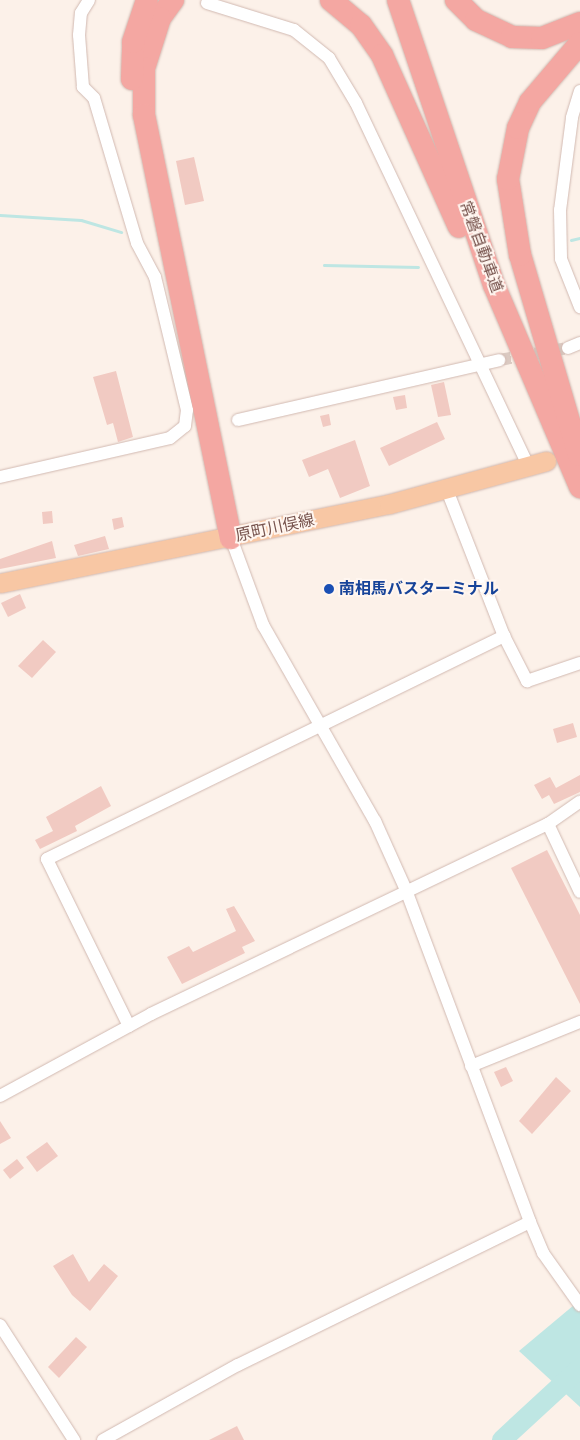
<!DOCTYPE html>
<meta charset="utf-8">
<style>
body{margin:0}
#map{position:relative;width:580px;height:1440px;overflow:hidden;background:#fcf1e9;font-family:"Public Sans","Noto Sans JP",sans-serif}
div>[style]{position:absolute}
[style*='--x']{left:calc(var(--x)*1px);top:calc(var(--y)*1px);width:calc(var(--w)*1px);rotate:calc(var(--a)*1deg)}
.water>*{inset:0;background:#bee6e3}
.stream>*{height:3px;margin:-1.5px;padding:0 1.5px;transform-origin:1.5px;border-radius:1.5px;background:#bee6e3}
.river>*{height:20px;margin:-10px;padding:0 10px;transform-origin:10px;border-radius:10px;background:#bee6e3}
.building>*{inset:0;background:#f1cac2}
.minor-tunnel>*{height:12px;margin-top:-6px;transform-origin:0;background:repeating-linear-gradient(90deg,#dbcac2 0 12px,transparent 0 18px)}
.roads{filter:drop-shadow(0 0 1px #d1b9b1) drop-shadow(0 0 1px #d1b9b1)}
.minor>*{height:12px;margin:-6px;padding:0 6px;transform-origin:6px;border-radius:6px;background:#fff}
.primary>*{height:19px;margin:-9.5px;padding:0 9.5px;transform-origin:9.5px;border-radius:9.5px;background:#f8c7a4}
.motorway>*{height:22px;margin:-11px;padding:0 11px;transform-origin:11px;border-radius:11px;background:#f4a7a2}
.dots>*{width:14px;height:14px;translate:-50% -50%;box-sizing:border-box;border:2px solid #fff6f0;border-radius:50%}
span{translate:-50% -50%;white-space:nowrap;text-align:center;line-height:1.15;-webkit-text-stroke:4px #fff6f0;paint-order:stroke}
.street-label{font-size:16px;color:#77534d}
.transit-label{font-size:16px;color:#164399;font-weight:700}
.left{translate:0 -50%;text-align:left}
</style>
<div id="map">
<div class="water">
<div style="clip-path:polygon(580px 1300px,580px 1407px,519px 1351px)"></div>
</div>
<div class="stream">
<div style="--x:0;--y:215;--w:81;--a:3.5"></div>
<div style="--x:81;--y:220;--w:42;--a:16.7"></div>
<div style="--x:571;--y:240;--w:9;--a:-13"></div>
<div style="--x:324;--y:265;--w:94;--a:1.2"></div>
</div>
<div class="river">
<div style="--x:502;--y:1440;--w:106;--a:-42.7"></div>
</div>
<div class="building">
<div style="clip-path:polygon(194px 157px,204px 201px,185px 205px,176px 161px)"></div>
<div style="clip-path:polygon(116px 371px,133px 437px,118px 442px,113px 423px,107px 425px,93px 377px)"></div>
<div style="clip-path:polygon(444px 382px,451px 415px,438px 417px,431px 385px)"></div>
<div style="clip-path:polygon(405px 395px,407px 408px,396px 410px,393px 397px)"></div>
<div style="clip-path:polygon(329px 414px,331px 425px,323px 427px,320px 416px)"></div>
<div style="clip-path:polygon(437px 422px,445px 439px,389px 466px,380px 448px)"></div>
<div style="clip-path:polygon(355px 440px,370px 486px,340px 498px,328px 469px,309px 477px,302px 460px)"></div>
<div style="clip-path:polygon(52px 511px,53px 523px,43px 524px,42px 512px)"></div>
<div style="clip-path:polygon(122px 517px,124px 527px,114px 530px,112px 519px)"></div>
<div style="clip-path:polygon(105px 536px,109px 549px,78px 556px,74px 545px)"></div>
<div style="clip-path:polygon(52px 541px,56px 558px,0 569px,0 559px)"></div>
<div style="clip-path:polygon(20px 594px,26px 608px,8px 617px,1px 603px)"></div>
<div style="clip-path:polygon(43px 640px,56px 652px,32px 678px,18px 666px)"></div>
<div style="clip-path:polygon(573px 723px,577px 737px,557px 743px,553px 729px)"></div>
<div style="clip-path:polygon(580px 775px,580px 792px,554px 804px,549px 795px,542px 799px,534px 785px,550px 777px,556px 788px)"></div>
<div style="clip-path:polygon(101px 786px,111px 806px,75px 826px,77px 831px,40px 849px,35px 840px,53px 831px,46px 817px)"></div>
<div style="clip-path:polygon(547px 850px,580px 915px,580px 1004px,511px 868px)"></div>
<div style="clip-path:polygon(234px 906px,255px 941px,242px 947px,245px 953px,182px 984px,167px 957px,189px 946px,193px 952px,236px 931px,226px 909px)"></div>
<div style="clip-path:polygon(506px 1067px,513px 1081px,501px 1087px,494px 1072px)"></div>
<div style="clip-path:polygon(556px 1077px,571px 1091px,532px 1134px,519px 1121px)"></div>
<div style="clip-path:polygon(0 1121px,11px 1138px,0 1144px)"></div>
<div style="clip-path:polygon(47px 1142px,58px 1156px,37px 1172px,26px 1157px)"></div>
<div style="clip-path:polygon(17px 1159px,24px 1168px,10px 1179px,3px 1170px)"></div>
<div style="clip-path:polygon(73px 1254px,89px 1282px,104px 1264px,118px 1276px,90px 1311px,72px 1295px,53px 1266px)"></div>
<div style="clip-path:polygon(76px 1337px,87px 1347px,59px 1378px,48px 1367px)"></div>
<div style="clip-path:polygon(237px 1426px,244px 1440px,209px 1440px)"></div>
</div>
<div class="minor-tunnel">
<div style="--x:499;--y:360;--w:70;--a:-9.9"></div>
</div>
<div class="roads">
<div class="minor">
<div style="--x:207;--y:3;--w:91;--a:17.2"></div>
<div style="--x:294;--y:30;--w:45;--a:38.7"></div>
<div style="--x:329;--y:58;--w:52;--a:59"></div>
<div style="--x:356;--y:103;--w:403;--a:64.6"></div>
<div style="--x:580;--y:91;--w:28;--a:107"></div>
<div style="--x:572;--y:118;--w:93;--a:97.4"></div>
<div style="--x:560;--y:210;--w:49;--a:88.8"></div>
<div style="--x:561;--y:259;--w:52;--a:68.4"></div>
<div style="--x:568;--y:348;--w:13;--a:-23"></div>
<div style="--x:238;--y:420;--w:268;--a:-12.9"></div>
<div style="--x:0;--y:477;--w:174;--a:-12.9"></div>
<div style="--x:170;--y:438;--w:19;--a:-39"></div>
<div style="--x:185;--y:426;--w:16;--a:-83"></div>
<div style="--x:187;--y:410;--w:137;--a:-103.5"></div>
<div style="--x:155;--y:277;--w:38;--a:-118"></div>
<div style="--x:137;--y:243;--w:151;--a:-106.5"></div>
<div style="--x:94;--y:98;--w:16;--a:-135"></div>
<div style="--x:83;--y:87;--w:52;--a:-94.4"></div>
<div style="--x:79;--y:35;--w:22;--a:-85"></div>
<div style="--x:81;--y:13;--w:15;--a:-58"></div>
<div style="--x:447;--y:490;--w:157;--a:68.7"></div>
<div style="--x:504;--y:636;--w:51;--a:62.9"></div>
<div style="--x:527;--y:681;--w:56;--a:-18.8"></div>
<div style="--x:231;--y:538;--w:93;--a:69.8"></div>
<div style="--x:263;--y:625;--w:226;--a:60.3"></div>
<div style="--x:375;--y:821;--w:76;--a:65.8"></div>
<div style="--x:406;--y:890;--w:354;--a:69.5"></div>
<div style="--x:530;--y:1222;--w:34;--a:67"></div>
<div style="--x:543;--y:1253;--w:64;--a:54.6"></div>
<div style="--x:548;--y:824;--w:75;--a:64.8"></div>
<div style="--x:129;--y:1026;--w:186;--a:-116.2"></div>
<div style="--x:47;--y:859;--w:509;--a:-26.01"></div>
<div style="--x:471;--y:1066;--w:118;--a:-22"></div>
<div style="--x:0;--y:1096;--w:172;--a:-28.5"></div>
<div style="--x:151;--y:1014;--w:440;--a:-25.6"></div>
<div style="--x:548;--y:824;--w:39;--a:-35"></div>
<div style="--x:0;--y:1325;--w:137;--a:57.2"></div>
<div style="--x:103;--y:1440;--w:154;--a:-29.1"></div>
<div style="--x:238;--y:1365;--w:325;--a:-26.1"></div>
</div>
<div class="primary">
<div style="--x:0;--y:583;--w:397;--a:-11.5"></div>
<div style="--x:389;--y:504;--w:163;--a:-15.3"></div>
</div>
<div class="motorway">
<div style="--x:173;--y:0;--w:22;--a:126"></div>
<div style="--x:160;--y:18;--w:52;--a:107.7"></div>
<div style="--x:144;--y:68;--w:47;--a:90"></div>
<div style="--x:144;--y:115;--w:432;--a:78.4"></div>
<div style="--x:331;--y:0;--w:39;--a:40"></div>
<div style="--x:361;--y:25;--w:37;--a:55"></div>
<div style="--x:382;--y:55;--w:188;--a:65.9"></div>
<div style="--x:398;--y:0;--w:301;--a:71.4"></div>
<div style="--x:494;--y:285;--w:220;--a:66.9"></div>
<div style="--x:456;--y:0;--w:28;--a:45"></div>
<div style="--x:476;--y:20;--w:40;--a:25"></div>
<div style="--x:512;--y:37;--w:30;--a:2"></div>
<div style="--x:542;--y:38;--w:41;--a:-21.5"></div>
<div style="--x:132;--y:79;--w:37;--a:-88"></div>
<div style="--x:133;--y:42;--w:44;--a:-71.6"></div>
<div style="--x:579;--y:455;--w:209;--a:-106.4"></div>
<div style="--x:520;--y:255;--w:77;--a:-99"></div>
<div style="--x:508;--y:179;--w:52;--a:-78.9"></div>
<div style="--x:518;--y:128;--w:29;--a:-65"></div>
<div style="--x:530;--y:102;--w:77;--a:-49.7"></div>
</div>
</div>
<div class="dots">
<div style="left:329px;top:589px;background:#1a4fb4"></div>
</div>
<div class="street-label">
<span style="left:481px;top:247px;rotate:70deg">常磐自動車道</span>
<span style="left:275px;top:528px;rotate:-12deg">原町川俣線</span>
</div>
<div class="transit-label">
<span class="left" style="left:339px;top:589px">南相馬バスターミナル</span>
</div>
</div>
